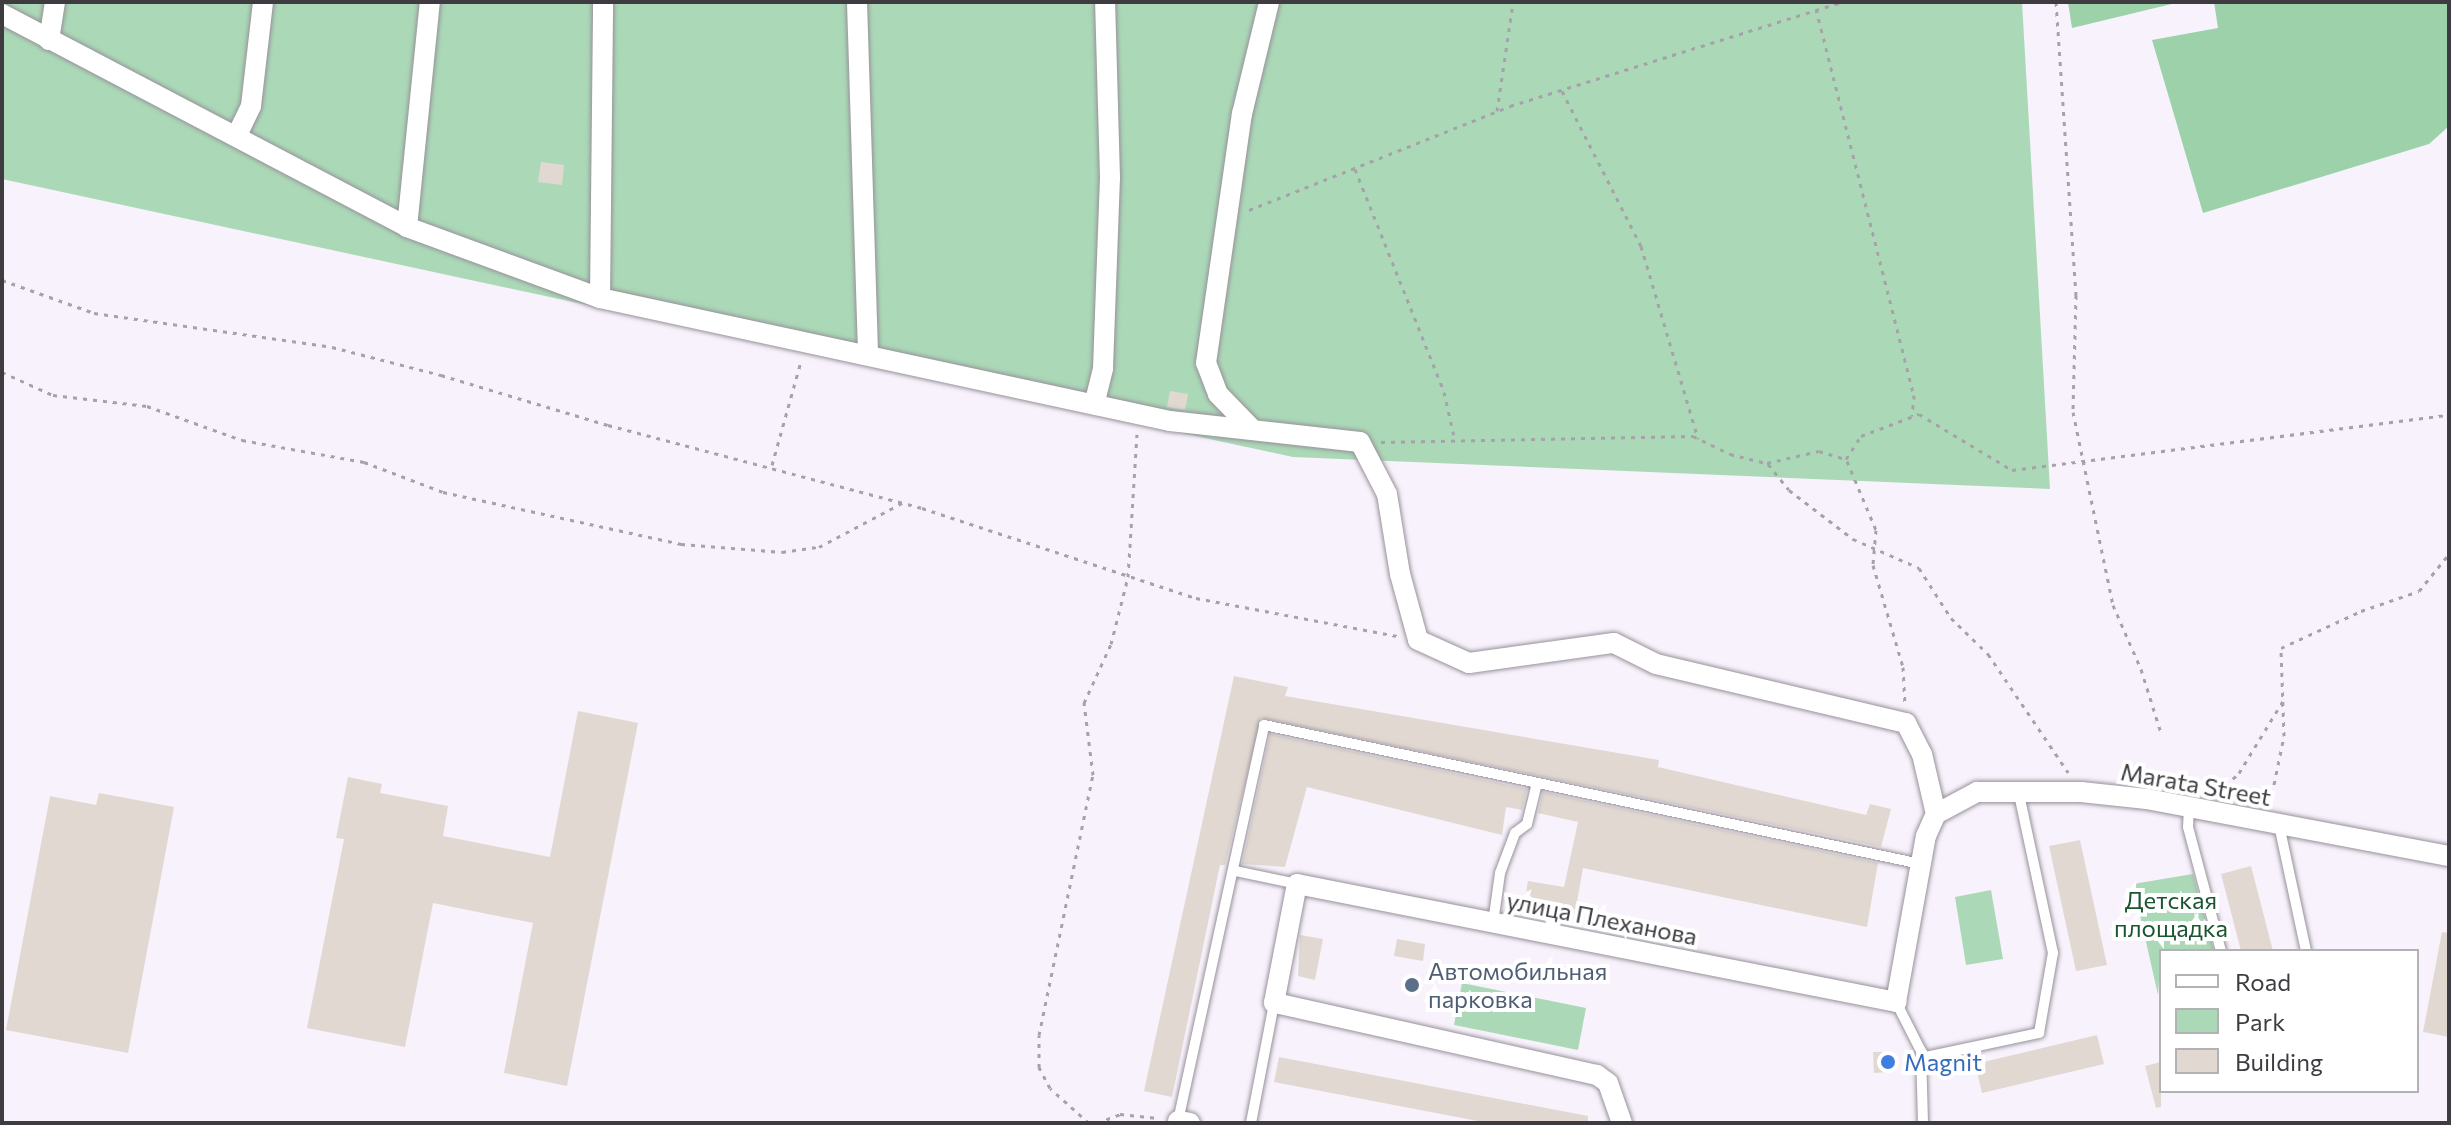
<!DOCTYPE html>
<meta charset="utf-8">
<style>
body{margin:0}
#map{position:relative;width:2451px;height:1125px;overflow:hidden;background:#f8f2fc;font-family:Commissioner,sans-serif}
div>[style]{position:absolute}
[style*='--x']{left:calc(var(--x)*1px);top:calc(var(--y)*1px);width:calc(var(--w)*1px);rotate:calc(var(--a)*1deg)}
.green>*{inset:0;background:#abd9b7}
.forest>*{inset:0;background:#9cd1aa}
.building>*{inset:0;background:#e1d9d1}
.path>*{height:3px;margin-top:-1.5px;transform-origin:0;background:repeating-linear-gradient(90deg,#a6a2a9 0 4px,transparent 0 10px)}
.roads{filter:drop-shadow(0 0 2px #97919a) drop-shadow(0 0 2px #97919a)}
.lane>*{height:10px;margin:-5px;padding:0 5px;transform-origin:5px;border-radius:5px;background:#fff}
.street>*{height:20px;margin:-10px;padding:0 10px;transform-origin:10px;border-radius:10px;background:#fff}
.dots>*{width:22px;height:22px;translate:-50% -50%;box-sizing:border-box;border:4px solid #fff;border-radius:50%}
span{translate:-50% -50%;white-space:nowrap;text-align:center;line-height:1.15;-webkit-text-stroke:8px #fff;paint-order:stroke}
.street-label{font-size:24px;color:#3e3c40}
.park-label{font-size:24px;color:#1a5430}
.service-label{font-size:24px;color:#4e5e75}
.left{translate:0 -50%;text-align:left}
.shop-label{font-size:24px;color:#366cbe}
.frame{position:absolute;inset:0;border:4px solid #3e3c40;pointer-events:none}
.legend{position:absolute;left:2159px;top:949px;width:260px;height:144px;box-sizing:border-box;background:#fff;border:2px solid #b2b1b3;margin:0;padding:10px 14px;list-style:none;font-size:24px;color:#3e3c40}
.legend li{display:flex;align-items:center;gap:16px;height:40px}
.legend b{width:40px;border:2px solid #b2b1b3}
</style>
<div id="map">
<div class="green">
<div style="clip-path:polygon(2px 2px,2022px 2px,2050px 489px,1293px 457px,2px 179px)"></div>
<div style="clip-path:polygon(2193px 874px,2214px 951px,2161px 951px,2158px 995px,2133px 884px)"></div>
<div style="clip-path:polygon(1991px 890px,2003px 959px,1966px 965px,1955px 897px)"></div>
<div style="clip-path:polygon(1462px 983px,1586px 1008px,1578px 1050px,1454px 1025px)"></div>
</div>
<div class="forest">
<div style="clip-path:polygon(2068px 2px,2180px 2px,2072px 28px)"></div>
<div style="clip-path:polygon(2214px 2px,2449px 2px,2449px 126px,2429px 144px,2203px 213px,2152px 40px,2218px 28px)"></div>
</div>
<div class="building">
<div style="clip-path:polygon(541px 162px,564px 165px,562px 185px,538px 182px)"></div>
<div style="clip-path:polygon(1170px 391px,1188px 394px,1185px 410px,1167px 407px)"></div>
<div style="clip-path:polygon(1234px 676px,1288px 687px,1285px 696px,1659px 760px,1658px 767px,1866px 815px,1870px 804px,1891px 809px,1881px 847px,1261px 718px,1225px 865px,1220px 865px,1172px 1097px,1144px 1091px)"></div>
<div style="clip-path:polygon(578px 711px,638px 723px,567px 1086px,504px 1073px,533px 923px,433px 903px,405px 1047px,307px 1028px,344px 839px,336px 838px,348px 777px,382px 784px,380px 793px,448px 806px,443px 836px,550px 857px)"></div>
<div style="clip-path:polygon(1270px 734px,1527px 789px,1522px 810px,1506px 807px,1502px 835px,1307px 787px,1285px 867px,1242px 864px)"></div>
<div style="clip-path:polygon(1543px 792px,1878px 863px,1867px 927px,1583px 868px,1574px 919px,1523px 910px,1528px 881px,1564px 887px,1578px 822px,1538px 813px)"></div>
<div style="clip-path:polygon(99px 793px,174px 807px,128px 1053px,6px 1030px,50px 796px,96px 805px)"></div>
<div style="clip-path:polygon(2080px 840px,2107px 965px,2076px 971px,2049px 846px)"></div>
<div style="clip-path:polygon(2251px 866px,2273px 951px,2241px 951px,2221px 874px)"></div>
<div style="clip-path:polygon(2442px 932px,2449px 933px,2449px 1037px,2423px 1032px)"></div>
<div style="clip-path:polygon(1300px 935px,1323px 939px,1315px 980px,1298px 976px)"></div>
<div style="clip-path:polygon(1397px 939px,1425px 944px,1423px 961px,1394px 956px)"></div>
<div style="clip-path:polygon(2097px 1035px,2104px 1064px,1982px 1093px,1975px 1064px)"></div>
<div style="clip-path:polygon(1873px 1052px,1890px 1052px,1890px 1072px,1874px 1073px)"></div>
<div style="clip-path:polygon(1279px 1057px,1588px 1116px,1588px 1123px,1488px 1123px,1274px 1082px)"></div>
<div style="clip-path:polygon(2161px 1062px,2161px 1107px,2156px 1108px,2145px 1066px)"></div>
</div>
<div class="path">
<div style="--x:2056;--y:2;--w:294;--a:86.1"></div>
<div style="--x:2076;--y:295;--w:117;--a:91.5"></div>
<div style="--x:2073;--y:412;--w:197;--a:78.3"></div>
<div style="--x:2113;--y:605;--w:70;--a:66.4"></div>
<div style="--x:2141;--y:669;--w:67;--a:72.6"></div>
<div style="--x:1816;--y:9;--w:398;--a:75.8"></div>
<div style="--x:1914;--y:395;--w:21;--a:95"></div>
<div style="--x:1562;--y:91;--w:174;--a:63"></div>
<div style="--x:1641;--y:246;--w:201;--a:73.5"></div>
<div style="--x:1497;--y:111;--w:110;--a:-81.6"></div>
<div style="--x:1355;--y:169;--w:240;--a:68.2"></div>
<div style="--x:1444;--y:392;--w:50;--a:77.3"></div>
<div style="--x:1249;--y:210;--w:281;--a:-21.7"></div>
<div style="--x:1510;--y:106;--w:347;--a:-17.4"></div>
<div style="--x:2;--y:280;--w:98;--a:19.7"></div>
<div style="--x:94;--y:313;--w:240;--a:8.1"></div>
<div style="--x:332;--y:347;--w:113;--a:14.4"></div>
<div style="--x:441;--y:375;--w:174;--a:16.7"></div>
<div style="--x:608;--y:425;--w:325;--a:14.8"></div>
<div style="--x:922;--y:508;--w:288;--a:18.2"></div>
<div style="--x:1196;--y:598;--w:206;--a:10.7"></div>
<div style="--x:2;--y:372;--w:56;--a:24.3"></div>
<div style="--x:53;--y:395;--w:95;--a:6.7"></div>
<div style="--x:147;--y:406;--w:101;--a:19.7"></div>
<div style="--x:242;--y:440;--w:124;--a:10.2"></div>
<div style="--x:364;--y:462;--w:85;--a:20.8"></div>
<div style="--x:443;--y:492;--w:244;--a:12.3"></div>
<div style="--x:681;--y:544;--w:101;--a:4.5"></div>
<div style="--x:782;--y:552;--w:37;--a:-8"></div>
<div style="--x:819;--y:547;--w:94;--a:-27.9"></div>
<div style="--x:1381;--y:442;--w:312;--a:-1.1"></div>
<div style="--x:1693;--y:436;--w:41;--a:25.9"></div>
<div style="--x:1730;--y:454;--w:38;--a:14"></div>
<div style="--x:1767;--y:463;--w:53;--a:-13"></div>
<div style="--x:1819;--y:451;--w:28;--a:17"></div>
<div style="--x:1846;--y:459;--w:27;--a:-57"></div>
<div style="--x:1861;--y:436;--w:62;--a:-20.8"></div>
<div style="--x:1919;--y:414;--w:109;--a:31.1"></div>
<div style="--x:2012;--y:470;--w:440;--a:-7.2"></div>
<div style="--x:1847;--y:461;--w:75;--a:67.2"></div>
<div style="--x:1876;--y:530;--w:35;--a:95"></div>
<div style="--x:1873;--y:565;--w:106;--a:73.6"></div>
<div style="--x:1903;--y:667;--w:36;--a:87"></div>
<div style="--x:1768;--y:464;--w:33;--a:51"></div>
<div style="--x:1789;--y:490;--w:81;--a:37.4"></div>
<div style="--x:1853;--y:539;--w:72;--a:23.7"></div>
<div style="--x:1919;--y:568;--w:59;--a:57.4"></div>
<div style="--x:1951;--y:618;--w:52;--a:44.2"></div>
<div style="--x:1988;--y:654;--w:143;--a:55.9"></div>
<div style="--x:772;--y:465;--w:108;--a:-74.4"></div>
<div style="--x:2218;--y:792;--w:28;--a:-42"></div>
<div style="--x:2239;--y:773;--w:84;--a:-58.6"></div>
<div style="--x:2270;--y:804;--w:69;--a:-78.4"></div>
<div style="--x:2284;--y:736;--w:88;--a:-92"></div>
<div style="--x:2281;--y:648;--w:88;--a:-24.8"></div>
<div style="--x:2361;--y:611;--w:61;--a:-19"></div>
<div style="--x:2419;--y:591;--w:48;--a:-51"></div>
<div style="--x:1089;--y:1123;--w:52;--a:-138.1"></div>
<div style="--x:1050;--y:1088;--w:24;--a:-118"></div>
<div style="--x:1039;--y:1067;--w:32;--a:-90"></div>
<div style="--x:1039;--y:1035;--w:266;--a:-78.3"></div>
<div style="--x:1093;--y:775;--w:73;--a:-97.1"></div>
<div style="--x:1084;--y:703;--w:65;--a:-65.4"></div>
<div style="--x:1111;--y:644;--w:69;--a:-75.8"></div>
<div style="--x:1128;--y:577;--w:143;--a:-86.4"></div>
<div style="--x:1097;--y:1123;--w:25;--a:-21"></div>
<div style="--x:1120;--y:1114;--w:38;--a:6"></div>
</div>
<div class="roads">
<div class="lane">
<div style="--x:2189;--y:808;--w:19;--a:93"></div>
<div style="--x:2188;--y:827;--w:128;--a:75.1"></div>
<div style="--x:2279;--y:825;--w:129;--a:77.9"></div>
<div style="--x:1235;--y:871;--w:63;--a:11.8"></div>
<div style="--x:1493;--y:923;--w:50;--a:-82"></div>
<div style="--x:1500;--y:873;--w:43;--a:-69.4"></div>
<div style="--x:1515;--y:833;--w:15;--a:-37"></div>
<div style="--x:1527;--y:824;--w:42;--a:-76.3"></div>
<div style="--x:1896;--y:1002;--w:55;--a:63"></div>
<div style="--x:1921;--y:1051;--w:72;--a:88.4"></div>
<div style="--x:1921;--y:1058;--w:121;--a:-12"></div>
<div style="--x:2039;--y:1033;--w:81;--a:-80.1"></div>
<div style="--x:2053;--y:953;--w:167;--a:-102.1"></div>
<div style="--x:1178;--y:1121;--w:405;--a:-77.7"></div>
<div style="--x:1264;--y:725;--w:672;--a:11.95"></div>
<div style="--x:1251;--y:1123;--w:122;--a:-79.1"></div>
</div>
<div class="street">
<div style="--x:857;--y:2;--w:352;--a:88.2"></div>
<div style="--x:2;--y:14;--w:458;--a:27.7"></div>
<div style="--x:407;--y:227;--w:206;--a:20.2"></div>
<div style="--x:600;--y:298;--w:583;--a:12.18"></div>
<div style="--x:1170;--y:421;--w:191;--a:6.3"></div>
<div style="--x:1360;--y:442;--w:59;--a:62.6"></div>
<div style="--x:1387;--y:494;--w:81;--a:80.8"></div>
<div style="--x:1400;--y:574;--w:68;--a:74.7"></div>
<div style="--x:1418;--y:640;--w:56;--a:24.3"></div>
<div style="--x:1469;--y:663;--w:146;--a:-7.9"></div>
<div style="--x:1614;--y:643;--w:47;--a:26.6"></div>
<div style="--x:1656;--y:664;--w:257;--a:13.3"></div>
<div style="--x:1906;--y:723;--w:35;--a:63"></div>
<div style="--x:1922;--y:754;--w:62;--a:76.9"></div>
<div style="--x:49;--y:40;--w:38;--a:-81"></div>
<div style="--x:237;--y:135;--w:32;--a:-64"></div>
<div style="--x:251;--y:106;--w:105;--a:-83.4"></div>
<div style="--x:407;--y:227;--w:226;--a:-84.2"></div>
<div style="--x:600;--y:298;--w:296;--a:-89.4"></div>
<div style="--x:1095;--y:401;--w:34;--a:-76"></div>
<div style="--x:1103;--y:368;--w:190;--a:-87.9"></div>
<div style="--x:1110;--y:178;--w:176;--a:-91.6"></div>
<div style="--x:1250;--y:427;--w:46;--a:-134.1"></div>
<div style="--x:1218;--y:394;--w:33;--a:-111"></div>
<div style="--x:1206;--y:363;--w:252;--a:-81.8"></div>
<div style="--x:1242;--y:114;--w:115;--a:-76.4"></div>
<div style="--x:1936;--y:814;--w:47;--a:-28.2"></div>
<div style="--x:1977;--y:792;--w:104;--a:0"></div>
<div style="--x:2081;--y:792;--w:66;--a:6.1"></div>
<div style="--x:2147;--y:799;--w:307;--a:10.7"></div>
<div style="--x:1178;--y:1121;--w:12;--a:9"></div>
<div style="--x:1622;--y:1123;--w:42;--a:-109.3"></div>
<div style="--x:1608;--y:1083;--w:14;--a:-144"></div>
<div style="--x:1597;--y:1075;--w:331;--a:-167.4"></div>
<div style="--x:1274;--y:1003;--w:121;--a:-79.1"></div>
<div style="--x:1297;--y:884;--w:611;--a:11.14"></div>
<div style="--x:1896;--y:1002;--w:169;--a:-79.8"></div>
<div style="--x:1926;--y:836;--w:24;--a:-66"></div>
</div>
</div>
<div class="dots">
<div style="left:1412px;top:985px;background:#5c6f8a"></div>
<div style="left:1888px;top:1062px;background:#3f7fe0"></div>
</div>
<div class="street-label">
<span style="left:2196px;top:784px;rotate:10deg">Marata Street</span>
<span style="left:1602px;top:918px;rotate:11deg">улица Плеханова</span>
</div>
<div class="park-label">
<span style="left:2171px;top:914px">Детская<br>площадка</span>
</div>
<div class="service-label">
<span class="left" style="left:1428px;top:985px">Автомобильная<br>парковка</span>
</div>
<div class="shop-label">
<span class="left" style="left:1904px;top:1062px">Magnit</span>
</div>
<div class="frame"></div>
<ul class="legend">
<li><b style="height:10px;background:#fff"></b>Road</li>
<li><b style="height:22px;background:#abd9b7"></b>Park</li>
<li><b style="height:22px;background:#e1d9d1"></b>Building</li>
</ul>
</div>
